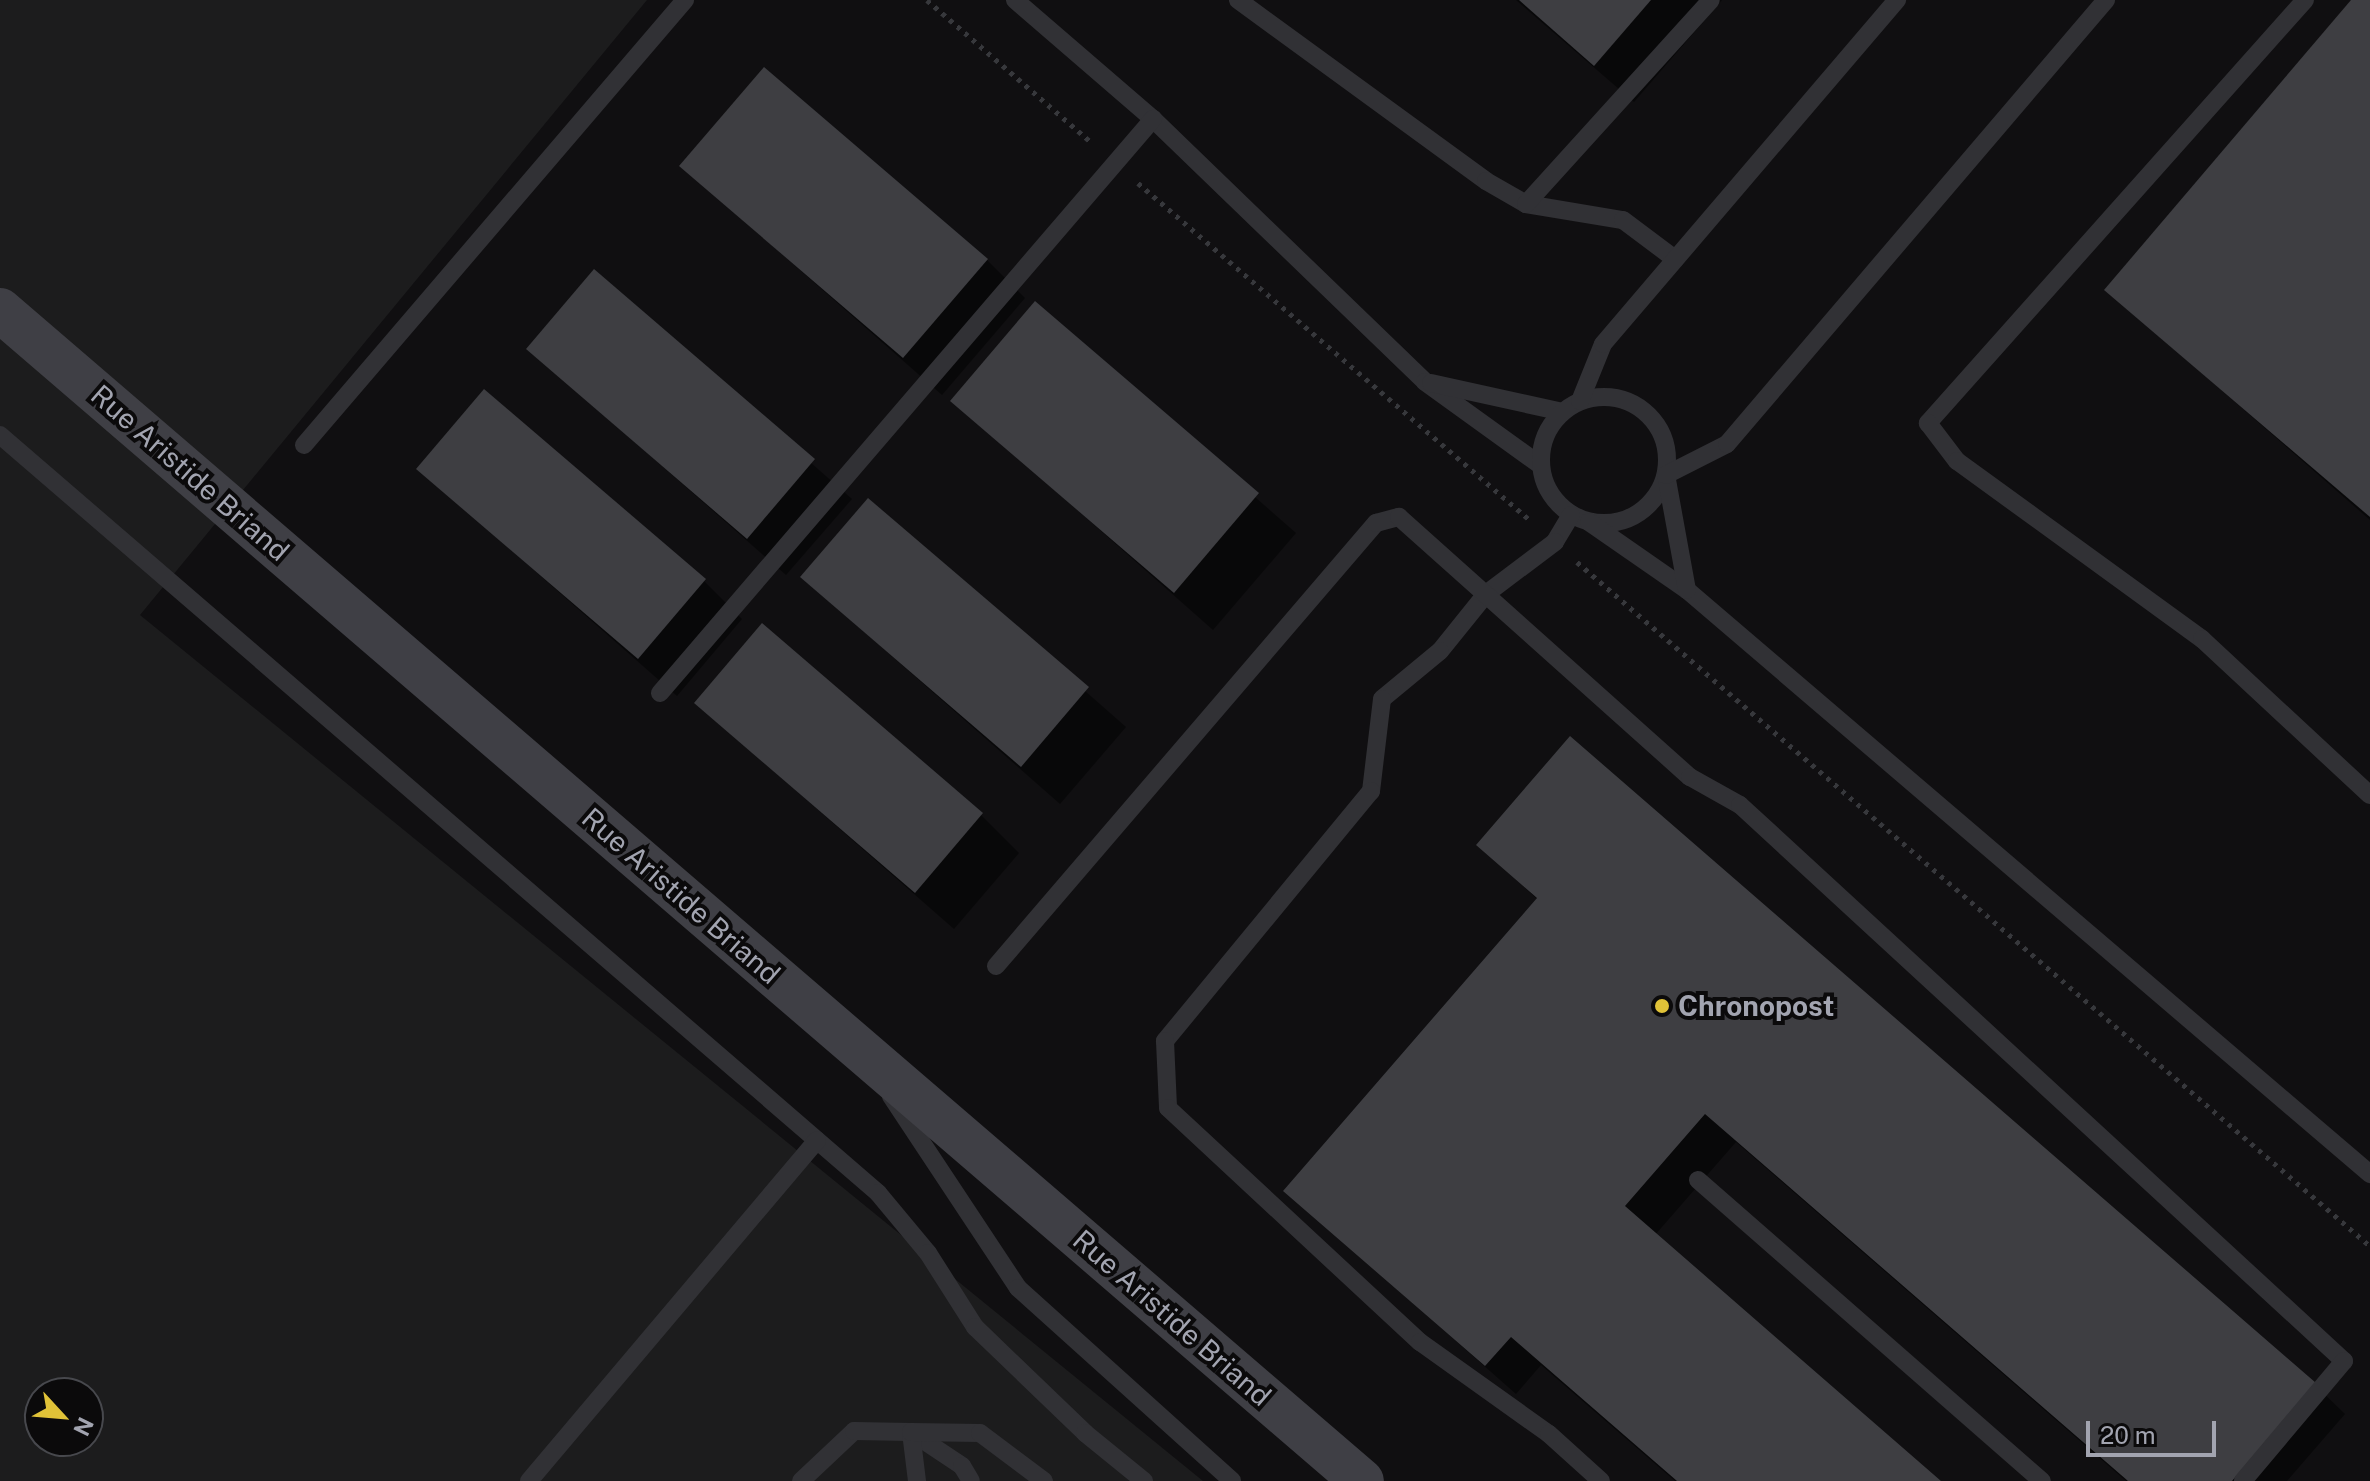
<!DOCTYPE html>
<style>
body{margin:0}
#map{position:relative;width:2370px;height:1481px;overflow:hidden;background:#100f11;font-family:"Public Sans",sans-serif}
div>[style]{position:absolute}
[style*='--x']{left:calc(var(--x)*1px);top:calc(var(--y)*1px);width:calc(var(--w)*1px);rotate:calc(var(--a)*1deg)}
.built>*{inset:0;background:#1c1c1d}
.shadow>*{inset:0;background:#0007}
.building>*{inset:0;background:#3e3e42}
.path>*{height:5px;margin-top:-2.5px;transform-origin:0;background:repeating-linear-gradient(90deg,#37383c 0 4px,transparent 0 10px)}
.service>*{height:18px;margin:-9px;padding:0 9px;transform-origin:9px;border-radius:9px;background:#313135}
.service>.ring{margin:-9px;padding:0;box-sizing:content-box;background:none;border:18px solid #313135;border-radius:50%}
.secondary>*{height:44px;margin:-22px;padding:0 22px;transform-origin:22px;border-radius:22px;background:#3f3f45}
.dots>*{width:22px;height:22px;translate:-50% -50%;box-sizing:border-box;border:4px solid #0b0a0b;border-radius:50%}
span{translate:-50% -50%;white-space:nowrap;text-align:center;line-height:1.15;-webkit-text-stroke:8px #0b0a0b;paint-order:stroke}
.street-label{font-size:28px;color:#a2a4b0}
.poi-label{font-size:28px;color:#a2a4b0;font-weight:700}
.left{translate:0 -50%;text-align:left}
.north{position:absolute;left:24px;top:1377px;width:80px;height:80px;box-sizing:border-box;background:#0b0a0b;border:2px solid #47484d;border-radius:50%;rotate:116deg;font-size:22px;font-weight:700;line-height:32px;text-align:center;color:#a2a4b0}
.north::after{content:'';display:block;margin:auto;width:28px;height:36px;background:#e0c238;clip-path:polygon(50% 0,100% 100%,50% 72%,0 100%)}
.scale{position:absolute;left:2086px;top:1421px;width:130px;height:36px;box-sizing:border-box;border:4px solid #a2a4b0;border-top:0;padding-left:10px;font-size:24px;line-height:28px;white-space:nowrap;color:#a2a4b0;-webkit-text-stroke:6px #0b0a0b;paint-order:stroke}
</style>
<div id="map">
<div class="built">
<div style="clip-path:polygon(evenodd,0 0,647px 0,140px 615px,1203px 1481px,0 1481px,0 0,40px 1393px,88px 1393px,88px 1441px,40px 1441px,40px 1393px)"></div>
</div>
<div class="shadow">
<div style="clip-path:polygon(1516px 0,1722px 0,1634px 102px)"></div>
<div style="clip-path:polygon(2353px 0,2370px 0,2370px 520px,2107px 290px)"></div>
<div style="clip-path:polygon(682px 166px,987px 260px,1025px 298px,942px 395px)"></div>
<div style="clip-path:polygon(594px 272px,852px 499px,786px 575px,528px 348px)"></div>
<div style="clip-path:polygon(1035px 304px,1296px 533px,1213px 630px,953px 400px)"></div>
<div style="clip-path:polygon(419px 469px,704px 581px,742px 619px,677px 696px)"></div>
<div style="clip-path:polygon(868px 500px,1126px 727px,1060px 804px,802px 577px)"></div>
<div style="clip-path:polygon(696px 703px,981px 815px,1019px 853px,954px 929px)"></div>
<div style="clip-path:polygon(1479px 845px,2315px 1385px,2345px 1414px,2287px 1481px,2126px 1481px,1736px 1142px,1655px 1235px,1938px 1481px,1675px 1481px,1541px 1365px,1516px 1394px,1286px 1191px,1538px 900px)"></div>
</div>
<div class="building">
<div style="clip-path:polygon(1519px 0,1651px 0,1594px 66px)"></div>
<div style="clip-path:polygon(2351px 0,2370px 0,2370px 517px,2104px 290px)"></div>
<div style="clip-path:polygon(764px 67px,988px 259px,903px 358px,679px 166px)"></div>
<div style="clip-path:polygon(594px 269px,815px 459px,747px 539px,526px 349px)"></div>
<div style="clip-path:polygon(1035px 301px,1259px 493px,1174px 593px,950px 401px)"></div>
<div style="clip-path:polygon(484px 389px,706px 579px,638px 659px,416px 469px)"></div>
<div style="clip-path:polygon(868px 498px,1089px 687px,1021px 767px,800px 577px)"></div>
<div style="clip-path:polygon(762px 623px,983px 813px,915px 893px,694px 703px)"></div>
<div style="clip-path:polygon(1570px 736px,2316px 1383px,2232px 1481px,2128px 1481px,1705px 1114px,1625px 1206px,1941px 1481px,1677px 1481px,1511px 1337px,1485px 1366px,1283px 1191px,1537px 898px,1476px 845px)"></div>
</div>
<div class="path">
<div style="--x:927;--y:0;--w:217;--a:40.9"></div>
<div style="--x:1138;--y:183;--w:518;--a:40.7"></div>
<div style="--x:1577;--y:562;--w:1047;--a:40.78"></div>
</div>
<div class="service">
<div style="--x:1015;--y:0;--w:182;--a:40.8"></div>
<div style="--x:1153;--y:119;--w:378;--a:44"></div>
<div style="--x:1425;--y:382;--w:142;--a:35.8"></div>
<div style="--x:1238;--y:0;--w:307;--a:36.1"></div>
<div style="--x:1486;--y:181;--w:46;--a:29.9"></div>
<div style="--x:1526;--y:204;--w:98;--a:9.4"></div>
<div style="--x:1623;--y:220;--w:65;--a:36.9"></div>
<div style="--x:2305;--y:0;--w:567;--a:131.71"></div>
<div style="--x:1928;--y:423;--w:48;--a:52.7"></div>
<div style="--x:1957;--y:461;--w:303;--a:36"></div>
<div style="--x:2202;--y:639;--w:229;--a:42.9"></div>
<div style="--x:1526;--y:204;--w:275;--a:-47.8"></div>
<div style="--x:1431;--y:383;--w:135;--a:12.4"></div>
<div class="ring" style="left:1541px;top:397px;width:108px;height:108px"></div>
<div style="--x:1580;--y:401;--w:61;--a:-68"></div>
<div style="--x:1603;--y:344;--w:453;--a:-49.5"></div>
<div style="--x:0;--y:435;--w:1160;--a:40.8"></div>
<div style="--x:878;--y:1193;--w:78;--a:50.2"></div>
<div style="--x:928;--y:1253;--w:88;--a:57.6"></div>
<div style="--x:975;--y:1327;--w:153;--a:43.9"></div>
<div style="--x:1085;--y:1433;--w:76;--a:39.1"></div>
<div style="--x:304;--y:445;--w:586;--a:-49.43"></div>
<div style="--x:1571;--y:515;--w:31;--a:121"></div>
<div style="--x:1555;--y:542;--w:86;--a:143"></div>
<div style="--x:1486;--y:594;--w:73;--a:128.9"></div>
<div style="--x:1440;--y:651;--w:75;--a:140.4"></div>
<div style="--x:1382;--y:699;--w:93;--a:96.8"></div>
<div style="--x:1371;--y:791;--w:324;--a:129.5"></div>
<div style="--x:1165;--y:1041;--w:67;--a:87.4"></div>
<div style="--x:1168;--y:1108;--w:344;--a:42.9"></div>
<div style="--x:1420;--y:1342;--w:158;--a:35.5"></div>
<div style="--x:1549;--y:1434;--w:70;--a:42.1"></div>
<div style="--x:1589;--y:522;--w:119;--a:34.8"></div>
<div style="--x:1687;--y:590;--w:899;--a:40.53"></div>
<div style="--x:1687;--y:590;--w:117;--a:-100.3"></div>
<div style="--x:1666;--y:475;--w:68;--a:-26.9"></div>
<div style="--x:1727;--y:444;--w:584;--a:-49.52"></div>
<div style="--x:660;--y:693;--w:757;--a:-49.34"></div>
<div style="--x:996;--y:966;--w:584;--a:-49.38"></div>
<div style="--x:1376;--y:523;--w:24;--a:-15"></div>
<div style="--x:1399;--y:517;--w:390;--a:41.8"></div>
<div style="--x:1690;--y:777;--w:57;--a:29.2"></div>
<div style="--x:1740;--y:805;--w:821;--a:42.63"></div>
<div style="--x:2344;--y:1361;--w:157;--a:130.1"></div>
<div style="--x:891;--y:1096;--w:230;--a:56.5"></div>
<div style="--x:1018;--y:1288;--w:288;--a:42"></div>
<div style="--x:1698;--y:1180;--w:457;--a:41.2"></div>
<div style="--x:529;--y:1481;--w:446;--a:-49.8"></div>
<div style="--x:801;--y:1481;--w:73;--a:-43.3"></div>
<div style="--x:854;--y:1431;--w:57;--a:1"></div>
<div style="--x:911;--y:1432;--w:61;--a:33.7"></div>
<div style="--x:962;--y:1466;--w:17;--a:59"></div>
<div style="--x:917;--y:1481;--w:49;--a:-97"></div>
<div style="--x:911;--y:1432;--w:69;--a:0.8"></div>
<div style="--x:980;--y:1433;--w:80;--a:36.9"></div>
</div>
<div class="secondary">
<div style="--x:0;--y:310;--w:1796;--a:40.69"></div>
</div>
<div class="dots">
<div style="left:1662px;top:1006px;background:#e0c238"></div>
</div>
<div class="street-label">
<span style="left:190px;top:473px;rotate:41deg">Rue Aristide Briand</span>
<span style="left:681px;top:896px;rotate:41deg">Rue Aristide Briand</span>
<span style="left:1172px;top:1318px;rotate:41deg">Rue Aristide Briand</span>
</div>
<div class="poi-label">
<span class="left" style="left:1678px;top:1006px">Chronopost</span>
</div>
<div class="north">N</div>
<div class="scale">20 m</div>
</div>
